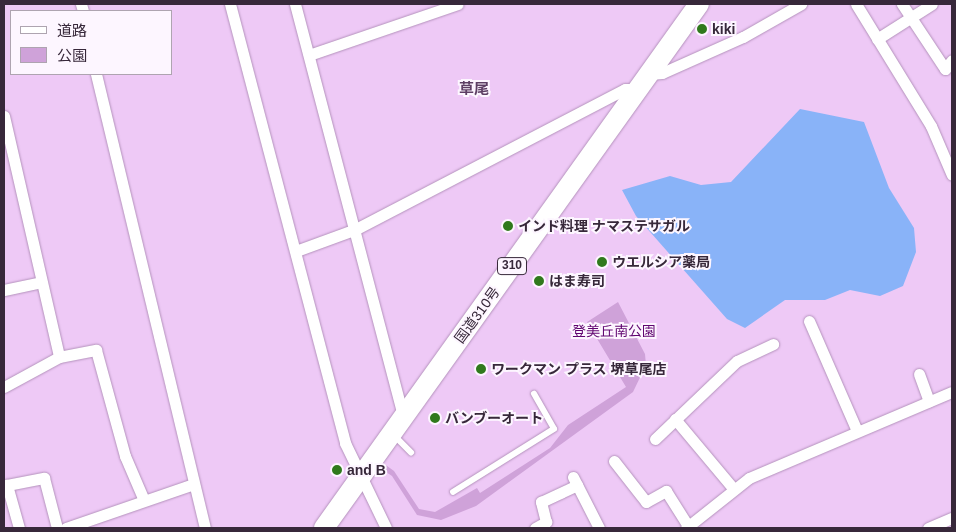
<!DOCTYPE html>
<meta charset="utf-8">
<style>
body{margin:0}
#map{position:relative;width:956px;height:532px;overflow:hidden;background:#eec9f6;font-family:Arial,"Noto Sans JP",sans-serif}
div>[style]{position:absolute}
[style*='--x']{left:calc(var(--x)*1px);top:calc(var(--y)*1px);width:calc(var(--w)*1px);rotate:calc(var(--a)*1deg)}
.green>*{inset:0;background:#cfa2d9}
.water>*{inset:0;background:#89b3f8}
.roads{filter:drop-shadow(0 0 1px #b492bc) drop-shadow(0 0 1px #b492bc)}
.service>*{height:5.5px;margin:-2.75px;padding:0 2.75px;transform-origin:2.75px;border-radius:2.75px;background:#fff}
.minor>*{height:11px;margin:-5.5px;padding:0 5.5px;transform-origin:5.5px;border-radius:5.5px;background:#fff}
.trunk>*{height:20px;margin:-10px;padding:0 10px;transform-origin:10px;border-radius:10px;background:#fff}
.dots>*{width:14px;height:14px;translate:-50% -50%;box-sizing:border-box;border:2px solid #fdf6ff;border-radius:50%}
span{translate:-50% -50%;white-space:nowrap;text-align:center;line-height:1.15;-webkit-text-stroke:4px #fdf6ff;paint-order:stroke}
.shield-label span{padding:1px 4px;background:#fdf6ff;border:1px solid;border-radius:4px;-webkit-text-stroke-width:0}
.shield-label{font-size:12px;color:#37283a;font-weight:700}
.poi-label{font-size:14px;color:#37283a;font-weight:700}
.left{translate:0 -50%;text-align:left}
.street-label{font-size:14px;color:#37283a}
.park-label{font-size:14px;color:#600570}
.neighbourhood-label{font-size:15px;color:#5d3e64;font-weight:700}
.frame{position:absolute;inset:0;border:5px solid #37283a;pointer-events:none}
.legend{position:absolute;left:10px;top:10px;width:162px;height:65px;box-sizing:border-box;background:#fdf6ff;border:1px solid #aea4b0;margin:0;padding:6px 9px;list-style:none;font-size:15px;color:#37283a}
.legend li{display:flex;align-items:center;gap:10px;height:25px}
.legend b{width:25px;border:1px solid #aea4b0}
</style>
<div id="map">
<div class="green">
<div style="clip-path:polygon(618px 302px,645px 354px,646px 365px,633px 392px,476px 506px,441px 520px,417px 515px,392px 476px,380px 468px,383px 463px,394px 471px,419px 509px,435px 512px,477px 488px,480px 493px,550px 448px,568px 425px,626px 387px,587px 322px)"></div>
</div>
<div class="water">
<div style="clip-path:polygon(800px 109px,864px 122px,889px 188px,914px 228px,916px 252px,903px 286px,880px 296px,850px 290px,825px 300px,785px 300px,745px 328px,727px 319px,636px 216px,622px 190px,670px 176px,701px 185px,731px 182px)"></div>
</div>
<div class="roads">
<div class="service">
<div style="--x:395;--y:436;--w:23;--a:45"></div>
<div style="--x:453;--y:492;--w:119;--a:-32"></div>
<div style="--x:554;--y:429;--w:40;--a:-119.7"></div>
</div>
<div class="minor">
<div style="--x:81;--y:4;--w:7;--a:74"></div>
<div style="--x:230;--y:4;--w:454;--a:75.3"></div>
<div style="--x:345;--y:443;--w:94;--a:64.2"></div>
<div style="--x:295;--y:4;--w:427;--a:75.3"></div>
<div style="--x:856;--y:4;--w:143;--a:58.4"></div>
<div style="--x:931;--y:126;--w:53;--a:66.8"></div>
<div style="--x:902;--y:4;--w:78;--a:56.5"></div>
<div style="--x:945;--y:69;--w:11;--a:-52"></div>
<div style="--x:877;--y:39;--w:65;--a:-32.5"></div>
<div style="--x:309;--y:55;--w:157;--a:-18.9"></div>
<div style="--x:96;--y:74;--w:467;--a:76.5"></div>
<div style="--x:649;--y:74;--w:13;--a:-4"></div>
<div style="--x:662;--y:73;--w:89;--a:-24"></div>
<div style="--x:743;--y:37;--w:67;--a:-29.6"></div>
<div style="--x:4;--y:116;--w:247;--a:77.1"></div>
<div style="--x:296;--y:251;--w:64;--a:-20.1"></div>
<div style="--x:356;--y:229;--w:303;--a:-27.5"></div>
<div style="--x:625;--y:89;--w:13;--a:0"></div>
<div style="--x:4;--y:290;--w:38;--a:-12"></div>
<div style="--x:809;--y:321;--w:120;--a:66.4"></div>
<div style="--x:919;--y:374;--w:29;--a:70"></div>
<div style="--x:4;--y:387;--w:63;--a:-28.6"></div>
<div style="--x:59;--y:357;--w:38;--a:-11"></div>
<div style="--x:96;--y:350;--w:110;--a:74.7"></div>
<div style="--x:125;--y:456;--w:46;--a:66.8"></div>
<div style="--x:675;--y:419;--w:90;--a:50"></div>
<div style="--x:655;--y:439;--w:113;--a:-43.6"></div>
<div style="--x:737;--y:361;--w:40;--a:-25"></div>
<div style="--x:614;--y:461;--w:52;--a:52"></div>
<div style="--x:646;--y:502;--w:23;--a:-29"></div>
<div style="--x:666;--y:491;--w:41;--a:57.8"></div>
<div style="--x:573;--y:477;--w:57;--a:63"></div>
<div style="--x:19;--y:528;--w:45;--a:-105.6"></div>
<div style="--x:7;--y:485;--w:38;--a:-11"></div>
<div style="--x:44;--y:478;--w:52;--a:75.4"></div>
<div style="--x:66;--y:528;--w:135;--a:-19"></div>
<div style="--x:535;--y:528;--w:13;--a:-29"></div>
<div style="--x:546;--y:522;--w:21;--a:-104"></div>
<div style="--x:541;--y:502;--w:40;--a:-25"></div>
<div style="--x:686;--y:528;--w:80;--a:-38.4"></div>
<div style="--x:749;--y:478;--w:220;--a:-23"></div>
<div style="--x:928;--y:528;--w:26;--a:-23"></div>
</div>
<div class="trunk">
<div style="--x:324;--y:528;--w:644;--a:-54.41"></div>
</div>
</div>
<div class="dots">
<div style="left:702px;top:29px;background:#30791d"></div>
<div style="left:508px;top:226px;background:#30791d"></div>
<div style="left:602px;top:262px;background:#30791d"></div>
<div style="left:539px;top:281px;background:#30791d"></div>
<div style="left:481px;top:369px;background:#30791d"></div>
<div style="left:435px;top:418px;background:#30791d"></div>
<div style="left:337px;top:470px;background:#30791d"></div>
</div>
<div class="shield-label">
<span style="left:512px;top:266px">310</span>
</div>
<div class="poi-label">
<span class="left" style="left:712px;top:29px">kiki</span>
<span class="left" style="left:518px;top:226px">インド料理 ナマステサガル</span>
<span class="left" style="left:612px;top:262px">ウエルシア薬局</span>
<span class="left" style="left:549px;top:281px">はま寿司</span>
<span class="left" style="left:491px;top:369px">ワークマン プラス 堺草尾店</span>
<span class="left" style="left:445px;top:418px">バンブーオート</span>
<span class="left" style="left:347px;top:470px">and B</span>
</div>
<div class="street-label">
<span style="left:477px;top:315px;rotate:-54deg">国道310号</span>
</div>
<div class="park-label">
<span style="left:614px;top:331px">登美丘南公園</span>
</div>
<div class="neighbourhood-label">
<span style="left:474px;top:89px">草尾</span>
</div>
<div class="frame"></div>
<ul class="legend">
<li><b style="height:6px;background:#fff"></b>道路</li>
<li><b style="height:14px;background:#cfa2d9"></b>公園</li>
</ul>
</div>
